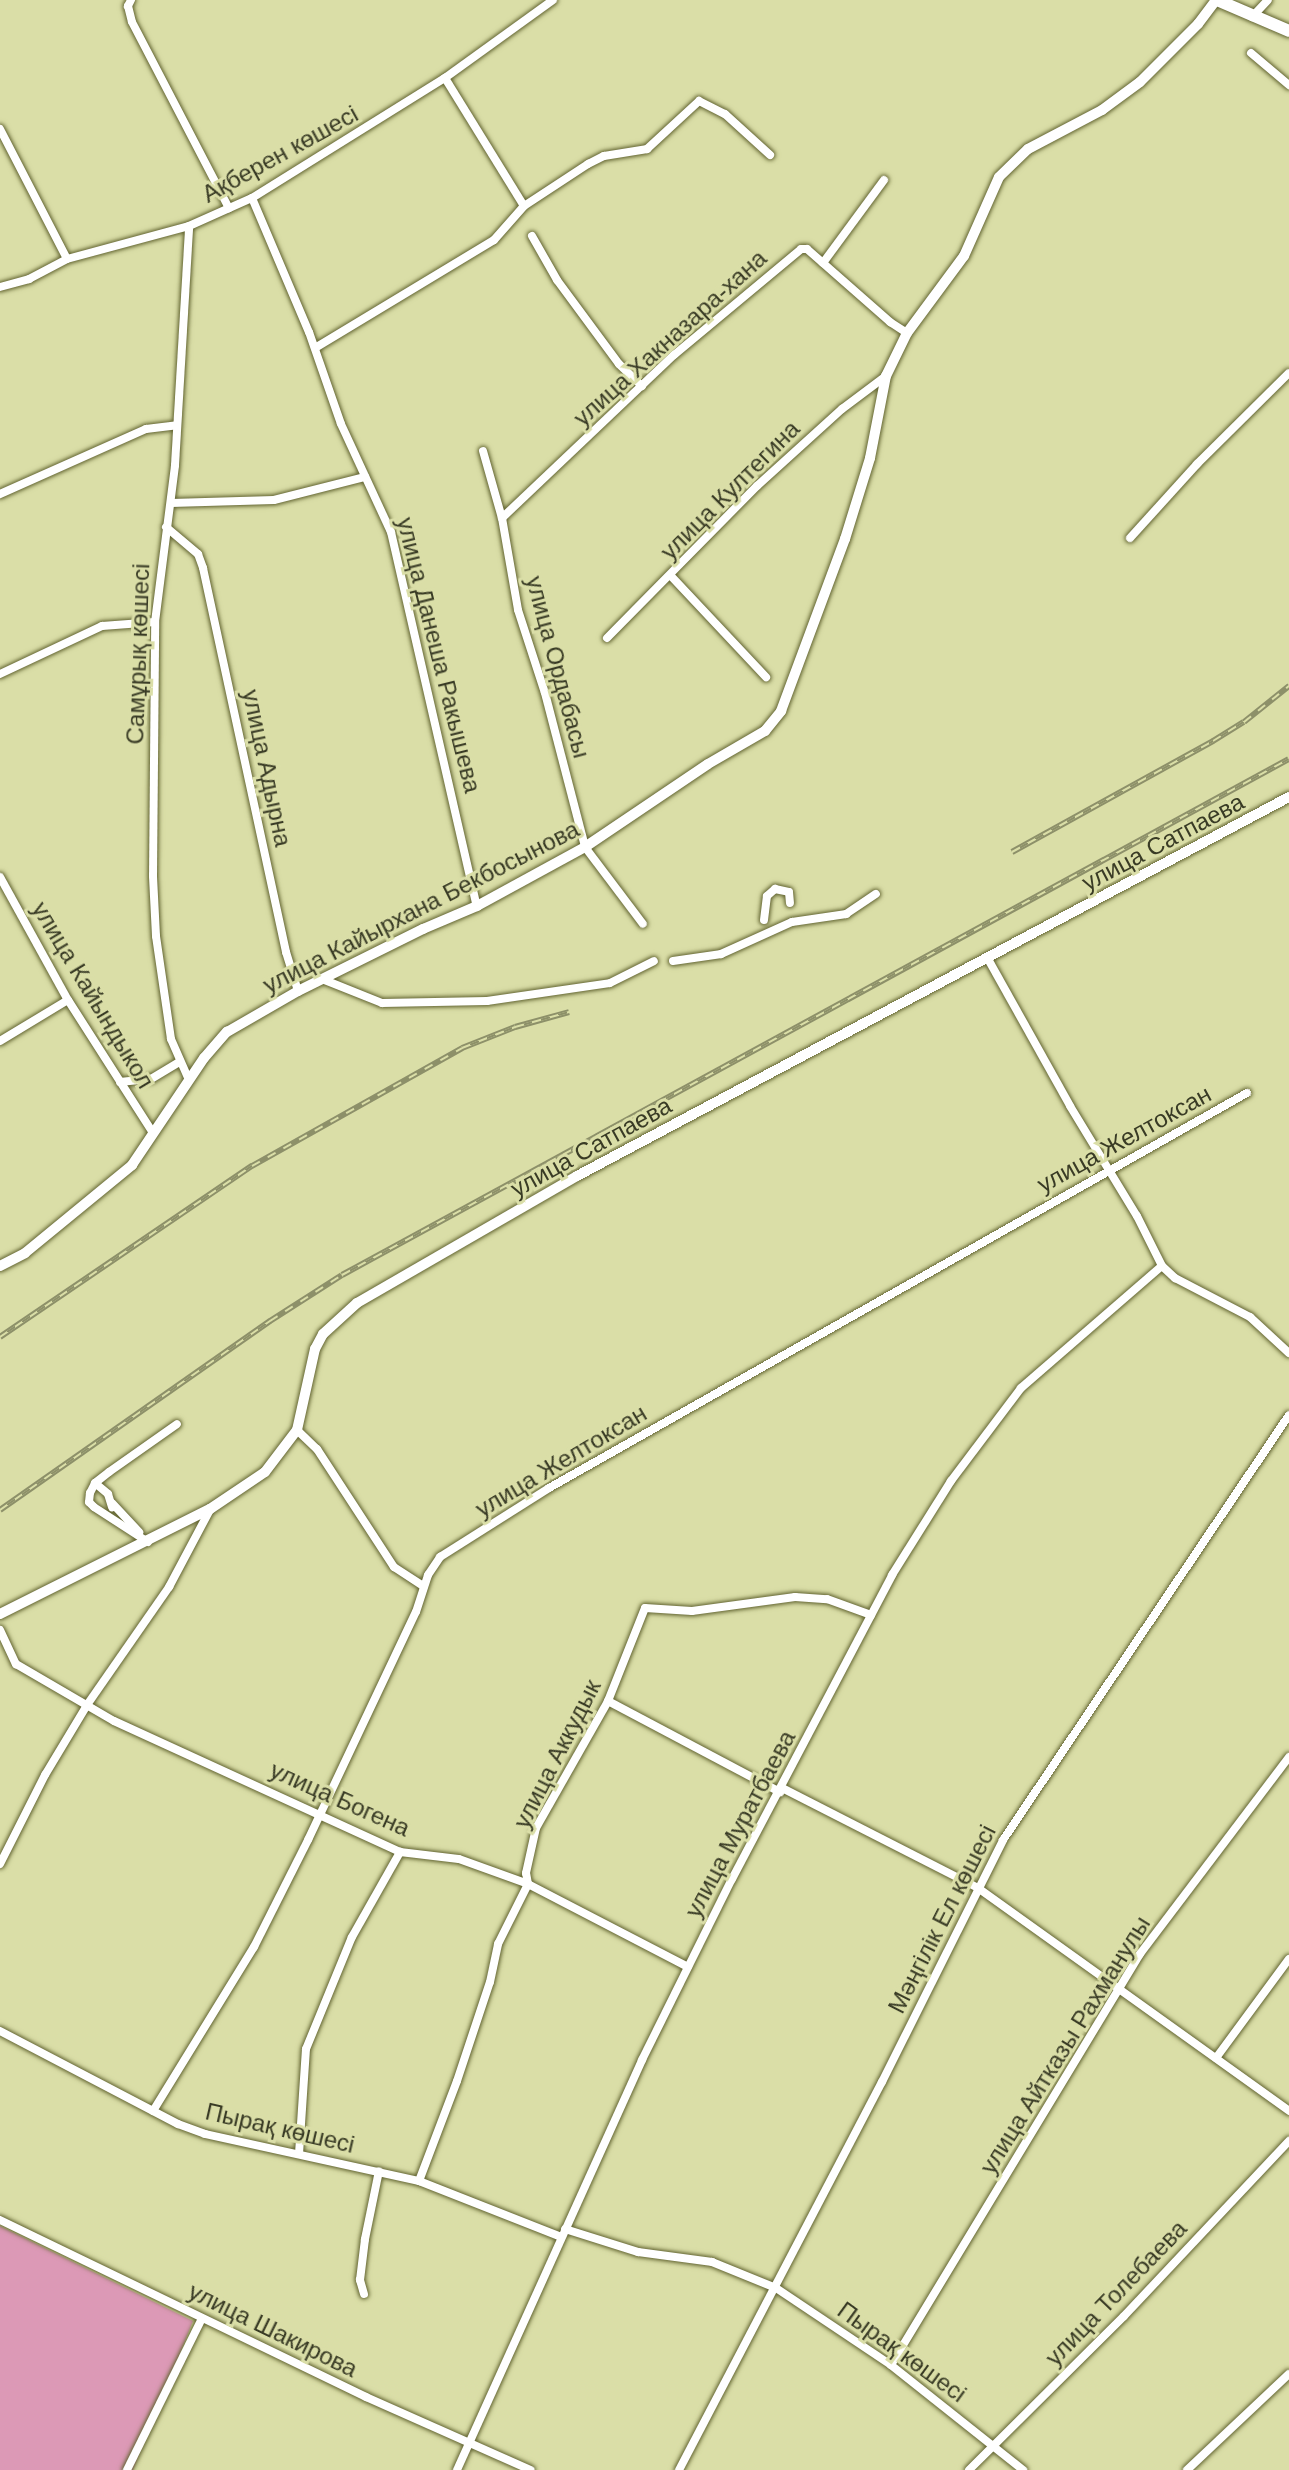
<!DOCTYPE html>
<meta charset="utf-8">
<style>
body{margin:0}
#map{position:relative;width:1289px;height:2470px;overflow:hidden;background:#dadea7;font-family:Helvetica,sans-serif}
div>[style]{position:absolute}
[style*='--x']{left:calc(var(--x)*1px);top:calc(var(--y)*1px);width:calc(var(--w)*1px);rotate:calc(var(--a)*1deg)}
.green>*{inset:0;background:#dc99b6}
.roads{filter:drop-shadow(0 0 2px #626431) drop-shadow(0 0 2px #626431)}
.minor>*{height:8px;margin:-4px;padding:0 4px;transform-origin:4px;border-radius:4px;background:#fff}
.tertiary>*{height:10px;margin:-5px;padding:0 5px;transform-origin:5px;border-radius:5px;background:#fff}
.primary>*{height:12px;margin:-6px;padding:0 6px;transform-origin:6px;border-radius:6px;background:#fff}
.rail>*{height:6px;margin-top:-3px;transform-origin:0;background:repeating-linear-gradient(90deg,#dadea7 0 9px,#8d9069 0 18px);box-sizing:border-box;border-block:2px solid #8d9069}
span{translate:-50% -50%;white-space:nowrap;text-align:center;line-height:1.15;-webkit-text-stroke:6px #dadea7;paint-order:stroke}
.street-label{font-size:24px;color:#393b25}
</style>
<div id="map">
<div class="green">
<div style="clip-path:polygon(0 2226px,193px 2321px,133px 2470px,0 2470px)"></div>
</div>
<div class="roads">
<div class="minor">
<div style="--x:131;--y:0;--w:7;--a:117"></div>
<div style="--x:128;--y:6;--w:16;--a:76"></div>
<div style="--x:132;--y:22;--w:210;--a:62.5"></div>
<div style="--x:1252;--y:17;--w:23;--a:-47"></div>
<div style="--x:1251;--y:53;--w:50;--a:40.1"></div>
<div style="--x:445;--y:78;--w:150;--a:58.3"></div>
<div style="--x:0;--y:129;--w:146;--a:62.7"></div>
<div style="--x:252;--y:198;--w:146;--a:67"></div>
<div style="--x:309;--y:332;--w:97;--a:70.8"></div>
<div style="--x:341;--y:424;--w:119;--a:65.2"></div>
<div style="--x:391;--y:532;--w:384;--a:77.1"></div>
<div style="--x:532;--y:236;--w:51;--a:60.4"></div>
<div style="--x:557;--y:280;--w:104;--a:53.6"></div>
<div style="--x:619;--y:364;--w:32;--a:44"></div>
<div style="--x:823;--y:263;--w:103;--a:-53.7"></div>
<div style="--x:0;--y:287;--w:30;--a:-15"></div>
<div style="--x:29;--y:279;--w:43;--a:-27.8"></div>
<div style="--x:67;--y:259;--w:126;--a:-15.1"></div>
<div style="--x:189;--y:226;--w:69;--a:-24"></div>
<div style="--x:252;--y:198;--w:227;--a:-31.9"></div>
<div style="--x:445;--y:78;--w:133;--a:-35.8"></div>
<div style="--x:315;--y:348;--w:209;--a:-31.1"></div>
<div style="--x:494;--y:240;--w:45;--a:-48.6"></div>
<div style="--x:524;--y:206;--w:77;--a:-33.3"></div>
<div style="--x:588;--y:164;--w:18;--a:-27"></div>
<div style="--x:604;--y:156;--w:44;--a:-9.2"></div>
<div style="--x:647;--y:149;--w:71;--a:-42.7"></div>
<div style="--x:699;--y:101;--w:29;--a:27"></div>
<div style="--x:725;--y:114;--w:61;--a:42.3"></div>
<div style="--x:483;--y:451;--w:70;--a:74.2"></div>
<div style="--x:502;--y:518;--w:93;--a:80.1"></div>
<div style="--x:518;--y:610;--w:87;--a:72"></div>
<div style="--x:545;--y:693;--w:159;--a:75.4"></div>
<div style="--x:585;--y:847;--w:96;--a:53"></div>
<div style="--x:0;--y:494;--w:160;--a:-24"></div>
<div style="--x:146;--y:429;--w:31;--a:-7"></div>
<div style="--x:171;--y:503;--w:103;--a:-1.7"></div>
<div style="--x:274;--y:500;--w:94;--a:-14.2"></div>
<div style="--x:502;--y:518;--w:237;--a:-43.5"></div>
<div style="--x:674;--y:355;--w:165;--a:-39.8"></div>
<div style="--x:801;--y:249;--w:6;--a:0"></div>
<div style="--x:807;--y:249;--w:111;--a:41.3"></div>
<div style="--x:890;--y:322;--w:20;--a:33"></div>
<div style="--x:166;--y:527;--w:42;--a:40.2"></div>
<div style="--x:198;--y:554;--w:15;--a:70"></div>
<div style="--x:203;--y:568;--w:393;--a:77.8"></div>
<div style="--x:286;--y:952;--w:41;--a:72.9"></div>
<div style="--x:1130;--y:538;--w:100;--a:-47.8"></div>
<div style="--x:1197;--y:464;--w:129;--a:-44.7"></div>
<div style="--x:671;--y:576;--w:139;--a:46.8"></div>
<div style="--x:607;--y:638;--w:214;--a:-45.4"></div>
<div style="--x:757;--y:486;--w:115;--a:-42.2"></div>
<div style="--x:842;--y:409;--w:55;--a:-36.9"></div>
<div style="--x:0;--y:674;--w:113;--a:-25.2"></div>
<div style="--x:102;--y:626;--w:53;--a:-4.3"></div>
<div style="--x:0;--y:877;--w:141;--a:61.1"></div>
<div style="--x:68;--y:1000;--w:158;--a:57.4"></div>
<div style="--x:764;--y:920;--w:24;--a:-83"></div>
<div style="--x:767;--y:896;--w:11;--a:-41"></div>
<div style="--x:775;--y:889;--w:14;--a:12"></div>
<div style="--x:789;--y:892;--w:11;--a:85"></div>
<div style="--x:988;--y:959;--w:168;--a:60.8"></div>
<div style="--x:1070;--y:1106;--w:129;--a:58.7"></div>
<div style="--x:1137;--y:1216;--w:56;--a:63.4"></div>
<div style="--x:1162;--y:1266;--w:18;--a:43"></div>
<div style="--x:1175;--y:1278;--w:85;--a:27.5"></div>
<div style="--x:1250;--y:1317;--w:53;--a:42.7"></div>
<div style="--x:673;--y:961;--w:49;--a:-8.3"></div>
<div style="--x:721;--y:954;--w:78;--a:-24.3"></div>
<div style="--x:792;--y:922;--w:55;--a:-8.4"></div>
<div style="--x:846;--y:914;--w:36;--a:-34"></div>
<div style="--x:322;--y:979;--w:65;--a:21.8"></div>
<div style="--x:382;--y:1003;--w:105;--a:-1.1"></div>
<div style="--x:487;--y:1001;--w:124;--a:-8.3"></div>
<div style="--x:610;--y:983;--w:49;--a:-26.6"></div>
<div style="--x:0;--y:1041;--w:79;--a:-31.1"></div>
<div style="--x:189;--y:1080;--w:45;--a:-113.7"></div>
<div style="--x:171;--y:1039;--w:104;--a:-98.3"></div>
<div style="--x:156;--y:936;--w:60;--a:-92.9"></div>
<div style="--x:153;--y:876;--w:254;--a:-89.5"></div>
<div style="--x:155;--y:622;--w:158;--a:-82.7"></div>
<div style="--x:175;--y:465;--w:239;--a:-86.6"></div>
<div style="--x:120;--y:1082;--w:31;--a:-6"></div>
<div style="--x:151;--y:1079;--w:33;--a:-31"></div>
<div style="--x:297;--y:1430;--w:28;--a:44"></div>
<div style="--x:317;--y:1449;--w:141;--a:56.9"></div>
<div style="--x:394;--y:1567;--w:35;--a:33"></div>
<div style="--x:95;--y:1483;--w:17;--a:40"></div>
<div style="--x:108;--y:1494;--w:14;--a:73"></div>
<div style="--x:112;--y:1503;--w:40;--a:47"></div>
<div style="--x:148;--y:1542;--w:64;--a:-147.1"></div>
<div style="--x:94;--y:1507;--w:7;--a:-135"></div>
<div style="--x:89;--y:1502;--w:9;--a:-84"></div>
<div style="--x:90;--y:1493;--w:11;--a:-63"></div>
<div style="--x:95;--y:1483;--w:18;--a:-38"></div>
<div style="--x:109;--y:1472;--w:83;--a:-35.2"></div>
<div style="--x:0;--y:1630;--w:38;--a:65"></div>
<div style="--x:16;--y:1664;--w:113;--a:30.2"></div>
<div style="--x:114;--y:1721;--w:315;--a:24.6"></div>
<div style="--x:400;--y:1852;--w:59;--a:6.8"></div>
<div style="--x:459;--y:1859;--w:73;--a:19.9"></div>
<div style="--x:528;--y:1884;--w:180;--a:27.4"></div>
<div style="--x:608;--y:1701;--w:195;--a:27.9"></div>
<div style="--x:782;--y:1788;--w:220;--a:27"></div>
<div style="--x:978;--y:1888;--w:383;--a:35.6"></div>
<div style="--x:0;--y:1864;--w:100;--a:-63.2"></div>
<div style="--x:45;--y:1775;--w:82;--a:-59"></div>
<div style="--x:87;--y:1705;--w:144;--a:-55.2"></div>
<div style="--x:169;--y:1587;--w:87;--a:-62"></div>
<div style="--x:0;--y:2031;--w:201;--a:27.6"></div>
<div style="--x:178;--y:2124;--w:29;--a:20"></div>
<div style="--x:205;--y:2134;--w:219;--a:12.4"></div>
<div style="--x:419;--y:2181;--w:153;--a:21.5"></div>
<div style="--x:1216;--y:2058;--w:123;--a:-53.6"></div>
<div style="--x:153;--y:2111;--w:193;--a:-58.4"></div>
<div style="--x:254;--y:1947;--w:120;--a:-63.2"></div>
<div style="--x:308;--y:1840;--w:252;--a:-64.7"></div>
<div style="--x:416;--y:1612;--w:39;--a:-72"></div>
<div style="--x:428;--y:1575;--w:22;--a:-56"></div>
<div style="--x:440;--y:1557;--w:129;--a:-32.3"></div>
<div style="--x:549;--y:1488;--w:802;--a:-29.51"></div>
<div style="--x:299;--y:2154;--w:105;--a:-86.2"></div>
<div style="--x:306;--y:2049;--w:121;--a:-67.7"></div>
<div style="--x:352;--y:1937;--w:98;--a:-60.5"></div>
<div style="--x:419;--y:2181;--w:107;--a:-69.2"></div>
<div style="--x:457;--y:2081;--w:104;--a:-71.6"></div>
<div style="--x:490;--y:1982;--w:39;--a:-78"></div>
<div style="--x:498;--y:1944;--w:67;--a:-63.4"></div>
<div style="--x:528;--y:1884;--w:11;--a:-100"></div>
<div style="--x:526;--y:1873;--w:46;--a:-77.5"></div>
<div style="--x:536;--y:1828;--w:146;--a:-60.4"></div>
<div style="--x:608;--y:1701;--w:100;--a:-68.3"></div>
<div style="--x:645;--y:1608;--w:47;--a:3.7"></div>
<div style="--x:692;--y:1611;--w:104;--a:-7.7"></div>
<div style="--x:795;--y:1597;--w:32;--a:4"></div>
<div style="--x:827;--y:1599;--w:47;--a:20"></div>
<div style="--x:0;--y:2220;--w:407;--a:25.8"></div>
<div style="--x:366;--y:2397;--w:180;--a:23.9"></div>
<div style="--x:565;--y:2229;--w:77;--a:17.5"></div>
<div style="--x:638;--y:2252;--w:75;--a:7.7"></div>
<div style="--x:712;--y:2262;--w:69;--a:22.1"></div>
<div style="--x:776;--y:2288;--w:138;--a:33.8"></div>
<div style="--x:891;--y:2365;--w:169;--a:38.5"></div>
<div style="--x:364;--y:2294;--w:15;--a:-106"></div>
<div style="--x:360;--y:2280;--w:41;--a:-83"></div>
<div style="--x:365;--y:2239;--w:69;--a:-78.4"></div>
<div style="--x:891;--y:2365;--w:481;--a:-58.8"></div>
<div style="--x:1140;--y:1954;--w:247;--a:-52.9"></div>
<div style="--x:127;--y:2470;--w:169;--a:-63.7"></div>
<div style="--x:457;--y:2470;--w:450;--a:-65.7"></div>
<div style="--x:642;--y:2060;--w:202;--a:-63.6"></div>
<div style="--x:732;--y:1879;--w:344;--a:-62.2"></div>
<div style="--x:892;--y:1575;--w:111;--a:-57.9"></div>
<div style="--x:951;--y:1481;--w:116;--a:-53"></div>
<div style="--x:1021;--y:1388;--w:186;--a:-40.9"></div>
<div style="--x:679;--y:2470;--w:438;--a:-62.4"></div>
<div style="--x:882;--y:2082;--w:271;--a:-63.4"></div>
<div style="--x:1003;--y:1840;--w:512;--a:-56.06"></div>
<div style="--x:969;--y:2470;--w:218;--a:-44.8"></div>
<div style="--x:1124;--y:2316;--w:241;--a:-46.7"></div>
<div style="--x:1187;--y:2470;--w:140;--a:-43.3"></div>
</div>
<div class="tertiary">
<div style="--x:0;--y:1266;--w:28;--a:-27"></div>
<div style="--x:25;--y:1253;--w:139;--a:-39.4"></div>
<div style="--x:132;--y:1165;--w:129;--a:-56.1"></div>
<div style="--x:204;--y:1058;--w:35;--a:-49"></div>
<div style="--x:227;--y:1032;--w:82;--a:-30"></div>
<div style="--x:298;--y:991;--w:140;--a:-26.4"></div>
<div style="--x:423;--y:929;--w:59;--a:-23.1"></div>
<div style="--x:477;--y:906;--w:123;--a:-28.6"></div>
<div style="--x:585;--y:847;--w:148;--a:-34"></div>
<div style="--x:708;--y:764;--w:66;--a:-30.1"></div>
<div style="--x:765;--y:731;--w:26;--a:-51"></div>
<div style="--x:781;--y:711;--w:184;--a:-69.6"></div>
<div style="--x:845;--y:539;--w:85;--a:-72.8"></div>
<div style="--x:870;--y:458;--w:84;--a:-79"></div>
<div style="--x:886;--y:376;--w:48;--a:-64"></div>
<div style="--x:907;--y:333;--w:96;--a:-53.5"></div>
<div style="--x:964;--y:256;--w:86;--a:-66.1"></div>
<div style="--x:999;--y:177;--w:40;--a:-44"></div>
<div style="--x:1028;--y:149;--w:84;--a:-27.8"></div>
<div style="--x:1102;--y:110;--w:47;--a:-36.4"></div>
<div style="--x:1140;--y:82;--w:82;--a:-45"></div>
<div style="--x:1198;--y:24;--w:30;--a:-53"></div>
<div style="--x:0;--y:1614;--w:235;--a:-26.6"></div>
<div style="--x:210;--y:1509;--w:66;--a:-33.9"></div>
<div style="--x:265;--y:1472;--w:53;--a:-52.7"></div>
<div style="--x:297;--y:1430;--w:83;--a:-77.5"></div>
<div style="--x:315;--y:1349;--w:17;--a:-62"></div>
<div style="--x:323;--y:1334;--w:46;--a:-42.4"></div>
<div style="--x:357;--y:1303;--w:254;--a:-30"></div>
<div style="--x:577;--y:1176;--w:807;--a:-28.03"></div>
</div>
<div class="primary">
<div style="--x:1217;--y:0;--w:78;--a:23.3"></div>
</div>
</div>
<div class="rail">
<div style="--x:1012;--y:852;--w:230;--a:-28.9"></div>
<div style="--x:1213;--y:741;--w:36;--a:-32"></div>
<div style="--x:1244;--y:722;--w:58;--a:-38.7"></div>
<div style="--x:0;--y:1337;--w:305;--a:-34.2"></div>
<div style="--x:252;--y:1166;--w:241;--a:-29.3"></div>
<div style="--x:462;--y:1048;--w:57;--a:-21.6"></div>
<div style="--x:515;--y:1027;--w:56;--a:-15.5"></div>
<div style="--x:0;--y:1510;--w:330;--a:-35"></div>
<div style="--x:270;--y:1321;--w:85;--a:-32.6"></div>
<div style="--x:342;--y:1275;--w:1078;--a:-28.59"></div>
</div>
<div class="street-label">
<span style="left:280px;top:154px;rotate:-29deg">Ақберен көшесі</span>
<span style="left:670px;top:338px;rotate:-42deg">улица Хакназара-хана</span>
<span style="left:730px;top:490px;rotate:-45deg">улица Култегина</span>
<span style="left:138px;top:654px;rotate:-88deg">Самұрық көшесі</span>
<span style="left:439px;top:655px;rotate:76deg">улица Данеша Ракышева</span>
<span style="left:558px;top:667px;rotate:75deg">улица Ордабасы</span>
<span style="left:267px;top:768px;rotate:78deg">улица Адырна</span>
<span style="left:1163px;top:842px;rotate:-28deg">улица Сатпаева</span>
<span style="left:421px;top:907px;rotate:-27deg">улица Кайырхана Бекбосынова</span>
<span style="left:93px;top:995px;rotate:59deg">улица Кайындыкол</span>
<span style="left:1124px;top:1139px;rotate:-29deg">улица Желтоксан</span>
<span style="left:591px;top:1147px;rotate:-29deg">улица Сатпаева</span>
<span style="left:561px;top:1461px;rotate:-31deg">улица Желтоксан</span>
<span style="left:557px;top:1754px;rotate:-63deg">улица Аккудык</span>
<span style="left:340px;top:1799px;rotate:24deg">улица Богена</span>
<span style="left:740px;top:1824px;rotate:-62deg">улица Муратбаева</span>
<span style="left:942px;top:1919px;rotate:-63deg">Мәңгілік Ел көшесі</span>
<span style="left:1065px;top:2045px;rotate:-58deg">улица Айтказы Рахманулы</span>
<span style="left:280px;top:2128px;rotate:13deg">Пырақ көшесі</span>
<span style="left:1116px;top:2293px;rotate:-46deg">улица Толебаева</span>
<span style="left:273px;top:2330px;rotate:26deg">улица Шакирова</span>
<span style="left:902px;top:2352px;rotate:36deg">Пырақ көшесі</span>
</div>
</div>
